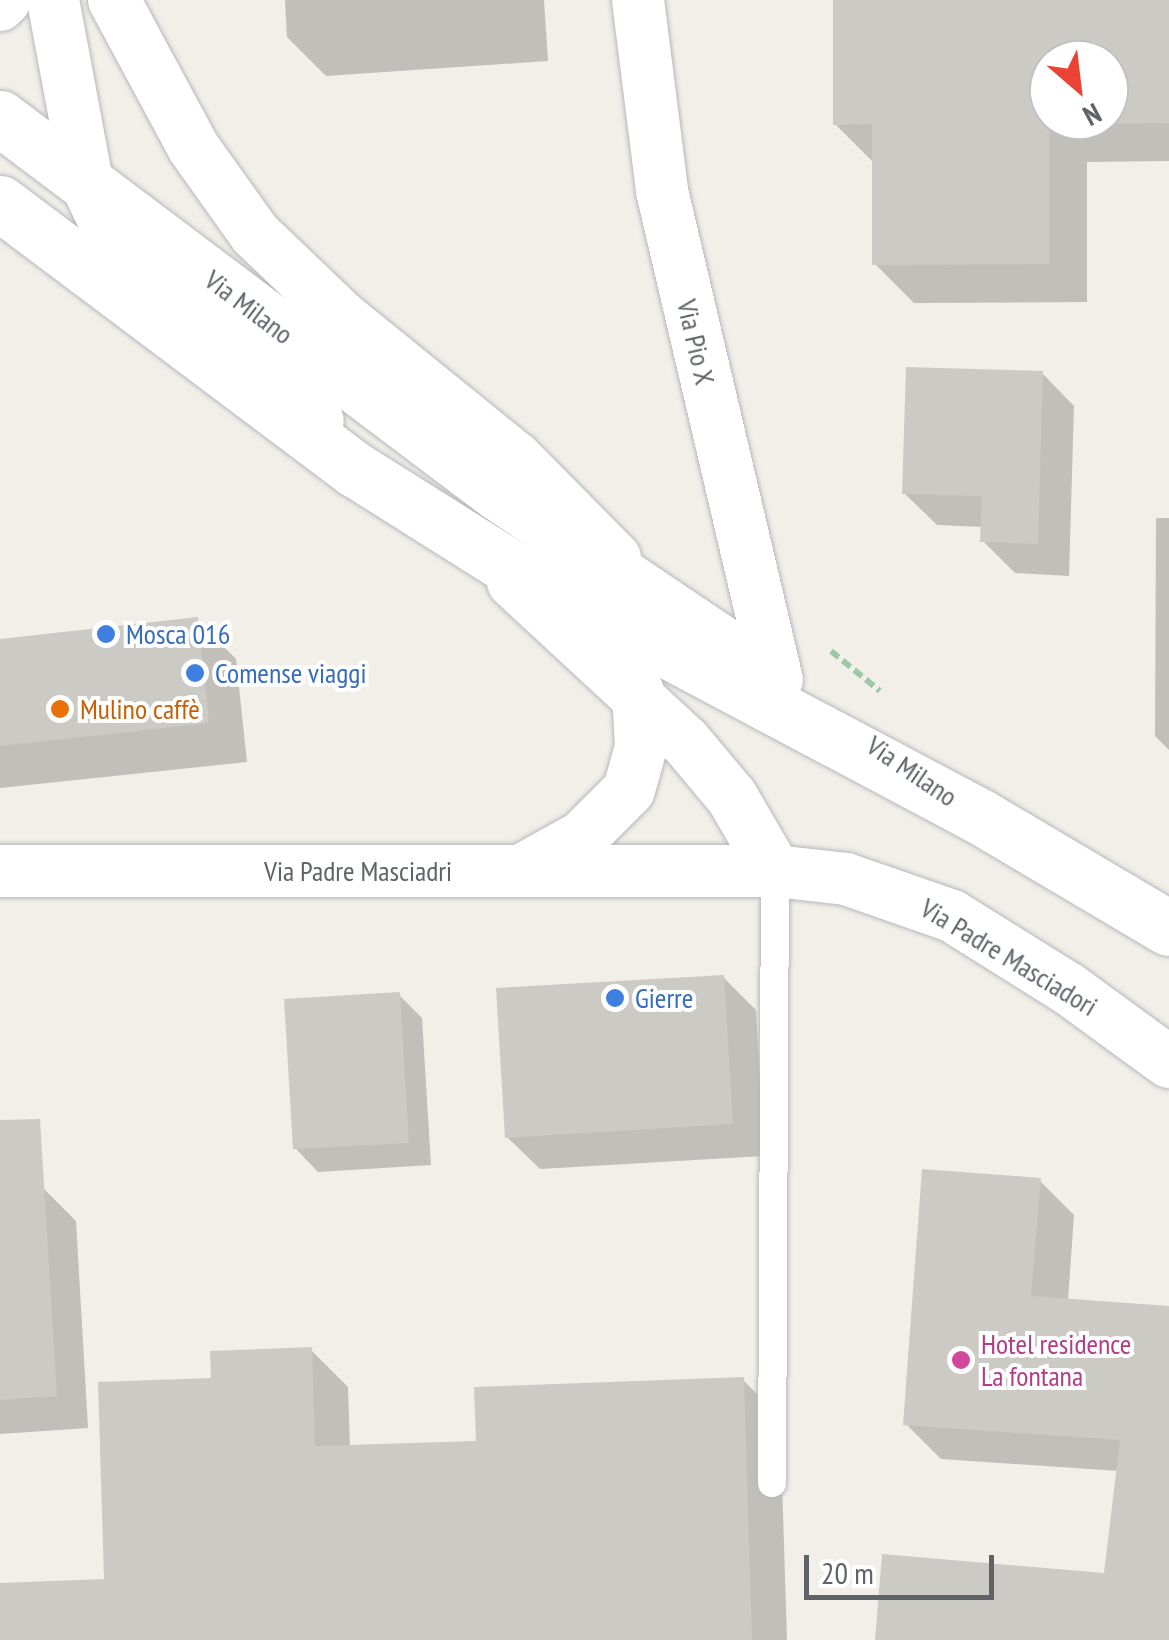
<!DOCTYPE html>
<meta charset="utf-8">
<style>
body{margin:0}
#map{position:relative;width:1169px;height:1640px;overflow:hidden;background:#f1efe8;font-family:"PT Sans Narrow",sans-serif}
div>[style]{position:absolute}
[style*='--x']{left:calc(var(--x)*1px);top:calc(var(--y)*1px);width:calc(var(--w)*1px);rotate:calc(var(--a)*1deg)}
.shadow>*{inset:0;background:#0003}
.building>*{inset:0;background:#cccac5}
.path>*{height:6px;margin-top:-3px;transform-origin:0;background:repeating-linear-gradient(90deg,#9cc7a9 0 10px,transparent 0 15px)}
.roads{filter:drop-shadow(0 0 2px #b5b8bc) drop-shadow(0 0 2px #b5b8bc)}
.service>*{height:28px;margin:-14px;padding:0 14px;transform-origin:14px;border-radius:14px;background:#fff}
.minor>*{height:52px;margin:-26px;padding:0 26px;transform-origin:26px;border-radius:26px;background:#fff}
.secondary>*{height:55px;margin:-27.5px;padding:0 27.5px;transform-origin:27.5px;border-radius:27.5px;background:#fff}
.dots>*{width:28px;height:28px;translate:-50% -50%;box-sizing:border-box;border:5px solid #fff;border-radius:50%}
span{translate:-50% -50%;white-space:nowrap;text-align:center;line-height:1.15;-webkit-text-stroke:8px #fff;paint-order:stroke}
.street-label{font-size:28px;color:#5f6368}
.shop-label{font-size:28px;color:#366cbe}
.left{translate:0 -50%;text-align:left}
.food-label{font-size:28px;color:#c56008}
.hotel-label{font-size:28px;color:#b23c85}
.north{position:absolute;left:1029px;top:40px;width:100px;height:100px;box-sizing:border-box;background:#fff;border:2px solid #bfc1c3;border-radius:50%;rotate:152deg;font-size:28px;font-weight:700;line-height:40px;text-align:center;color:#5f6368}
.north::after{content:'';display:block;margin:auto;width:35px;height:45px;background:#ea4335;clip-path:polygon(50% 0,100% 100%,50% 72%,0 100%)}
.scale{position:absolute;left:804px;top:1555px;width:190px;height:45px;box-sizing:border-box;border:5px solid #5f6368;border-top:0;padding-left:12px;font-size:30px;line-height:35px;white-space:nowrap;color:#5f6368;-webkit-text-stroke:8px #fff;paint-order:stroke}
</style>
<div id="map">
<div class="shadow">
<div style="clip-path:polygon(285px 0,544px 0,548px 61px,326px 76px,287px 37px)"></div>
<div style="clip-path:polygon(evenodd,835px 0,1169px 0,1169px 161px,1087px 162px,1087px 302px,914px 303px,875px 264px,874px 163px,835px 124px,835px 0,1049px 60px,1109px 60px,1109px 120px,1049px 120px,1049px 60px)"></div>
<div style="clip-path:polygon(1042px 373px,1074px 406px,1069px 576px,1015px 573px,983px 541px,983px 527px,937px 525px,904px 493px)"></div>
<div style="clip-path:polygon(1156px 518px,1169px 518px,1169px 750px,1155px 736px)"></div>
<div style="clip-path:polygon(197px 620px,236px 659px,247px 762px,0 788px,0 641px)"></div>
<div style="clip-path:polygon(723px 977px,756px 1010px,764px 1156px,540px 1169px,507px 1137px)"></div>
<div style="clip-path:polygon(399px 995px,422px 1018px,431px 1165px,318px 1172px,295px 1148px)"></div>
<div style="clip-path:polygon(1039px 1180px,1074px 1215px,1068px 1301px,1169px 1308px,1169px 1640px,877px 1640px,1106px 1576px,1119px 1471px,941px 1459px,906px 1424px)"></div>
<div style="clip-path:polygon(43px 1188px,76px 1221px,88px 1428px,0 1434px,0 1191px)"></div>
<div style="clip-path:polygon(311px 1350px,348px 1387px,350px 1447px,479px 1443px,743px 1380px,780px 1417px,787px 1640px,0 1640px,0 1585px,106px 1582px,213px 1380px)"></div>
</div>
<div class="building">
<div style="clip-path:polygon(evenodd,833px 0,1169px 0,1169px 123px,1049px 124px,1049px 264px,872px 265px,872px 124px,833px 125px,833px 0,1049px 60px,1109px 60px,1109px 120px,1049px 120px,1049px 60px)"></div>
<div style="clip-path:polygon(906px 367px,1043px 371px,1038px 544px,980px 542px,982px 496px,902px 494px)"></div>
<div style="clip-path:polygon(198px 617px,209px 723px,0 746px,0 639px)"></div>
<div style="clip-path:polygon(724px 975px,733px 1124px,505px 1138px,496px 988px)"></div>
<div style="clip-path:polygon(400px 992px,409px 1143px,293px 1149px,284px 999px)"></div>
<div style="clip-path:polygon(40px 1119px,57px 1396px,0 1400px,0 1120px)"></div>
<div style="clip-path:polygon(922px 1169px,1041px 1178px,1031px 1296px,1169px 1306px,1169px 1640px,875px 1640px,882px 1554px,1104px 1573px,1120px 1440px,903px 1425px)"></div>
<div style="clip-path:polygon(312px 1347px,315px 1446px,476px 1441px,474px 1387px,744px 1377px,752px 1640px,0 1640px,0 1583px,104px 1579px,98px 1382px,211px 1378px,210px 1351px)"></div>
</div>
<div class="path">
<div style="--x:831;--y:651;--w:63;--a:39.2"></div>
</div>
<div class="roads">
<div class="service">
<div style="--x:772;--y:1483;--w:612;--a:-89.72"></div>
</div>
<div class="minor">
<div style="--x:53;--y:0;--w:190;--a:79.4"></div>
<div style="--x:88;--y:187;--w:61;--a:64.7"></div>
<div style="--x:114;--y:242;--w:183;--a:39.2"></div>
<div style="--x:256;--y:358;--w:88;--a:45.5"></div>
<div style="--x:114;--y:0;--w:167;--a:61.7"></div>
<div style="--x:193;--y:147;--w:107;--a:54.5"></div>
<div style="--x:255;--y:234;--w:122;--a:43.7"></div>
<div style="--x:343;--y:318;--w:223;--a:39"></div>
<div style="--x:516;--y:458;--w:141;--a:45.3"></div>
<div style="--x:638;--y:0;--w:193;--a:82.8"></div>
<div style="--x:662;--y:191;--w:502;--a:76.77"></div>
<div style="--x:0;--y:5;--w:7;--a:-45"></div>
<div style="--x:513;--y:582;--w:234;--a:42.8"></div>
<div style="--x:685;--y:741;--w:73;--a:50"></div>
<div style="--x:732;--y:797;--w:86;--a:59.8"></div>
<div style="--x:524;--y:869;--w:66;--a:-28.9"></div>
<div style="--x:582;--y:837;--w:66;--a:-45"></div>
<div style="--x:629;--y:790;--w:45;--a:-74.4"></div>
<div style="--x:641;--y:747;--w:55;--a:-93.1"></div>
<div style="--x:0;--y:871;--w:775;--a:0"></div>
<div style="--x:775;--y:871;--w:71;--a:6.4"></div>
<div style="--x:846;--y:879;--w:112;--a:19.2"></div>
<div style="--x:952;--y:916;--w:138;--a:32"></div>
<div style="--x:1069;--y:989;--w:124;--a:36.1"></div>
</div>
<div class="secondary">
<div style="--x:0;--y:118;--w:623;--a:36.98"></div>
<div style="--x:498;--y:493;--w:283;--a:33.9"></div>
<div style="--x:0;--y:203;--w:445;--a:36.9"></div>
<div style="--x:356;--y:470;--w:182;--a:32.2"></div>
<div style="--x:510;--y:567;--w:533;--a:27.96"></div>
<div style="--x:981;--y:817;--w:218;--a:30.6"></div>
</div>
</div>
<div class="dots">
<div style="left:106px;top:634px;background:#3f7fe0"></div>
<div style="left:195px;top:673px;background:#3f7fe0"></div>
<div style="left:60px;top:709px;background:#e8710a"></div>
<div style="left:615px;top:998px;background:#3f7fe0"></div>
<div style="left:961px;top:1360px;background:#d1479c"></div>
</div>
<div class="street-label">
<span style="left:249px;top:307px;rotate:37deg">Via Milano</span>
<span style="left:696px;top:342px;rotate:77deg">Via Pio X</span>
<span style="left:912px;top:771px;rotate:34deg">Via Milano</span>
<span style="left:358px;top:871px">Via Padre Masciadri</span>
<span style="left:1009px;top:957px;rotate:31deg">Via Padre Masciadori</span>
</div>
<div class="shop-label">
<span class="left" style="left:126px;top:634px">Mosca 016</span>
<span class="left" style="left:215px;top:673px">Comense viaggi</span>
<span class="left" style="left:635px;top:998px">Gierre</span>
</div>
<div class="food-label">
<span class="left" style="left:80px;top:709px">Mulino caffè</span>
</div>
<div class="hotel-label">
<span class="left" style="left:981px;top:1360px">Hotel residence<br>La fontana</span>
</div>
<div class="north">N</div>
<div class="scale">20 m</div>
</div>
